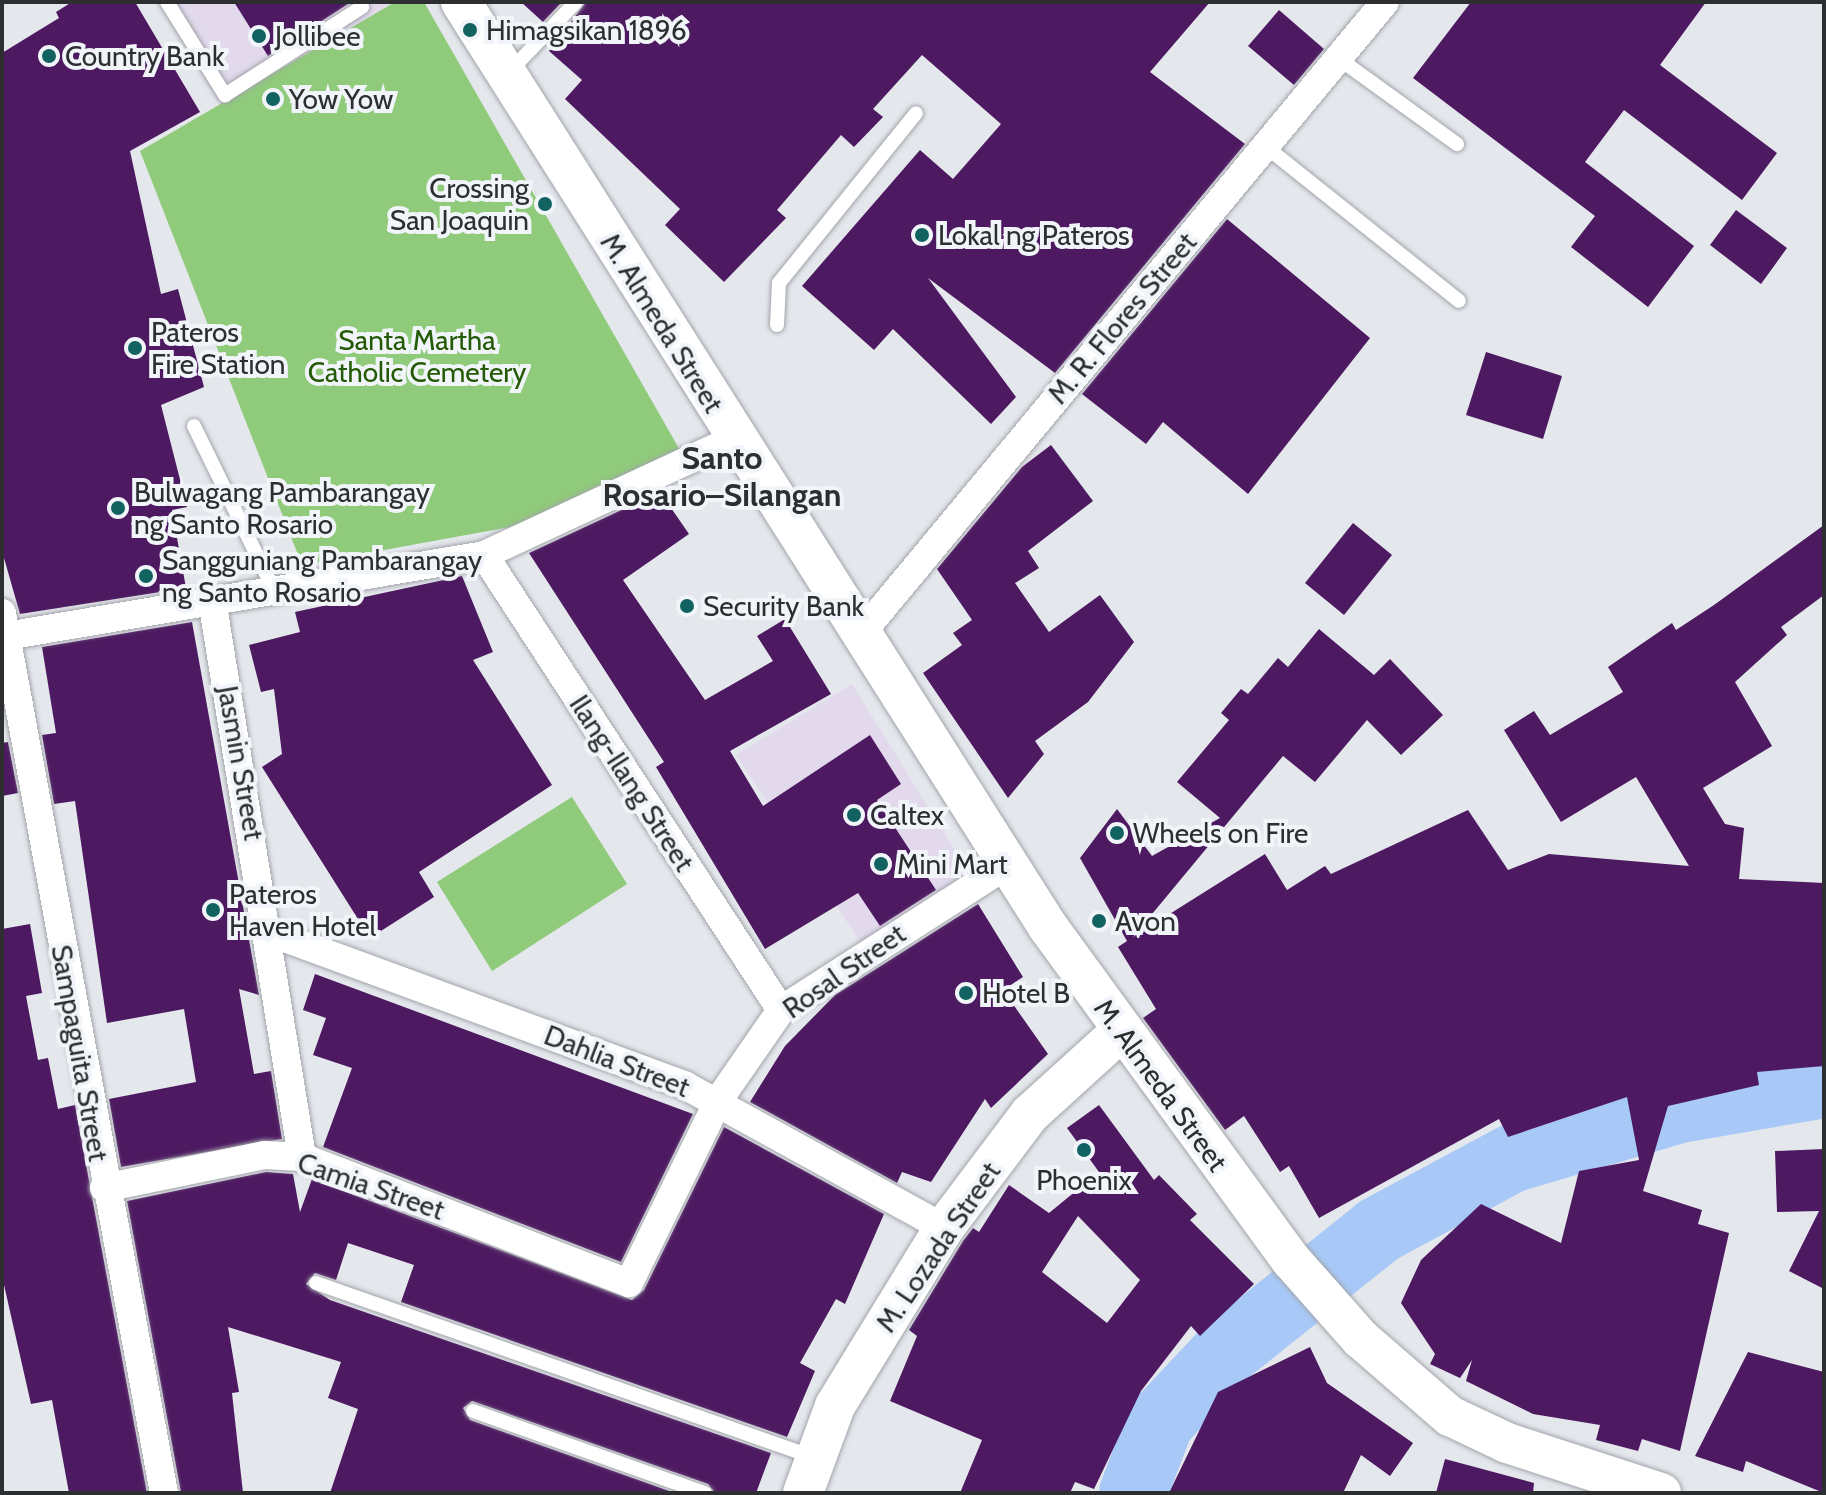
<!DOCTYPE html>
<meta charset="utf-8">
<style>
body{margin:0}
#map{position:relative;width:1826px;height:1495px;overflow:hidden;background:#e4e7ec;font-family:Cabin,sans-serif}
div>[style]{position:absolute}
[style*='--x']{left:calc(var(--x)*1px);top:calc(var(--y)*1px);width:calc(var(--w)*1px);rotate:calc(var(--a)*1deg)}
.commercial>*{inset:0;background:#e2d9ed}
.green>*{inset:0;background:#90ca7b}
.river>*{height:68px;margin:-34px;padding:0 34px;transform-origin:34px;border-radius:34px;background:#a8c9f8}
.building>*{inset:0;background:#4d1961}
.roads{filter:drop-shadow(0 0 2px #a2a5aa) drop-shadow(0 0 2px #a2a5aa)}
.lane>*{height:14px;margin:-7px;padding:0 7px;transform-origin:7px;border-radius:7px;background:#fff}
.street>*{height:28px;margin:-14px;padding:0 14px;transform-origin:14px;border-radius:14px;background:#fff}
.secondary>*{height:40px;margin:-20px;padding:0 20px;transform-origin:20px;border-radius:20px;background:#fff}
.dots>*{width:22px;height:22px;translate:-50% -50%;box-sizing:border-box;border:4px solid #f1f5f9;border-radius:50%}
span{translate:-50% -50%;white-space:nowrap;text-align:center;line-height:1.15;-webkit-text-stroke:8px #f1f5f9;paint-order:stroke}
.poi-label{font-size:28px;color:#2d2e30}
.left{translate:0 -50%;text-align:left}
.right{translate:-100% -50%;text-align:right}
.street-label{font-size:28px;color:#2d2e30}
.park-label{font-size:28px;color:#245a04}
.quarter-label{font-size:32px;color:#2d2e30;font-weight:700}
.frame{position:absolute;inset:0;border:4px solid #2d2e30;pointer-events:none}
</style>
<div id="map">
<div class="commercial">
<div style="clip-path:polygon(160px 2px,393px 2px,222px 108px)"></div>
<div style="clip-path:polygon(852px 684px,970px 875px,863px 946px,736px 755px)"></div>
</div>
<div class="green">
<div style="clip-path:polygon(395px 2px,424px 2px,681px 452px,602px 493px,510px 527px,302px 565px,140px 151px)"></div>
<div style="clip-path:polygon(572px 797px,627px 884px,492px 971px,437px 882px)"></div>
</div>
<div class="river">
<div style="--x:1133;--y:1493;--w:76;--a:-69.2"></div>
<div style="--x:1160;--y:1422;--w:95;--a:-46.7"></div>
<div style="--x:1225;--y:1353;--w:197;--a:-38.6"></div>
<div style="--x:1379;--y:1230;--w:150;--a:-28.3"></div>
<div style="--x:1511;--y:1159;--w:176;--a:-16.5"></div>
<div style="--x:1680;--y:1109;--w:146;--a:-9.8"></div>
</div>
<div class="building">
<div style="clip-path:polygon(72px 2px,135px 2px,200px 112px,130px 151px,161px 294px,178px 289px,204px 387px,161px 405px,187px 507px,172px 510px,186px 588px,20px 614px,2px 551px,2px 53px,59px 18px,56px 12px)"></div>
<div style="clip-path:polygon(234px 2px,351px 2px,268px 56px)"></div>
<div style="clip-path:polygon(521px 2px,562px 2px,543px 22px)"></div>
<div style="clip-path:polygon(586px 2px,1210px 2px,1150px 72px,1245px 144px,1055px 373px,928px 278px,1016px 397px,991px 424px,893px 329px,874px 350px,802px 286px,920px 150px,953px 179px,1001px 124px,922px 55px,873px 109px,883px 117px,854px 147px,841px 135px,777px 210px,786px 218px,724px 282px,665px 225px,680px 209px,565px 99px,582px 80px,549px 51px)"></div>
<div style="clip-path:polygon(1471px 2px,1706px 2px,1660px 65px,1777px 153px,1742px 200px,1624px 110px,1585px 162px,1694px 246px,1648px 307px,1571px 247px,1595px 216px,1413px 78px)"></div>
<div style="clip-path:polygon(1279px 10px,1324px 49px,1294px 85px,1248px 46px)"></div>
<div style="clip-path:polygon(1736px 210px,1787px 248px,1761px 284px,1710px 245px)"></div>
<div style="clip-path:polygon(1227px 219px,1370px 338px,1248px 494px,1163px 422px,1146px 444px,1082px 394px)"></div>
<div style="clip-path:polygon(1486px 352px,1562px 376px,1543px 439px,1466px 415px)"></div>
<div style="clip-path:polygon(1051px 445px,1093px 501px,1028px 551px,1039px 568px,1015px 583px,1049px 632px,1100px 595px,1134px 642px,1088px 702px,1035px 741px,1044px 754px,1008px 798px,923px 673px,962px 645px,953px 633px,972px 620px,937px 569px,1022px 467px)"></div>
<div style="clip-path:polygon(660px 492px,689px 534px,623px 580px,705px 700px,773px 661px,757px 636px,785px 619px,831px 694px,730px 751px,763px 806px,870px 735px,901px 784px,877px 800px,936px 890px,880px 926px,858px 893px,765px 949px,656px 767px,664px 762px,529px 553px)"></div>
<div style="clip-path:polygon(1353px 523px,1392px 555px,1344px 615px,1305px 583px)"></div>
<div style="clip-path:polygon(1824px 525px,1824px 595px,1781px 627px,1787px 635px,1735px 682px,1772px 746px,1703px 788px,1725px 824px,1744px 828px,1739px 879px,1824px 883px,1824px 1066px,1757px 1072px,1759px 1085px,1668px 1106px,1643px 1191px,1702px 1210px,1698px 1224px,1729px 1233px,1680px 1451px,1642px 1439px,1638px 1451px,1596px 1440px,1600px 1425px,1533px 1414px,1466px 1381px,1472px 1360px,1460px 1378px,1430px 1364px,1435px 1354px,1401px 1303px,1421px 1260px,1481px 1204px,1561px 1243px,1579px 1171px,1639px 1160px,1627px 1097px,1508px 1137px,1499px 1119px,1319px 1218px,1289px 1166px,1280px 1172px,1244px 1116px,1225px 1130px,1143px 1018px,1156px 1009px,1118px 947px,1127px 941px,1080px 858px,1117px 809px,1152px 856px,1220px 818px,1177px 782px,1229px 720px,1221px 713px,1241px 689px,1248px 694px,1278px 658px,1288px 667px,1319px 629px,1374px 675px,1390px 659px,1443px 715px,1401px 755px,1367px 720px,1315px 782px,1283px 756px,1133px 937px,1265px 854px,1287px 890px,1325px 866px,1331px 874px,1468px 810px,1508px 870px,1549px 854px,1689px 866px,1636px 777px,1561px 822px,1504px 730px,1534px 711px,1550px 735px,1623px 692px,1608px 667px,1672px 623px,1676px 630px,1714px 605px)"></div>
<div style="clip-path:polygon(462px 576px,493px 652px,473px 660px,552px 785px,419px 872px,434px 897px,370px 938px,262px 767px,282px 754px,274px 689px,261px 692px,249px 645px,300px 632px,295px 612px)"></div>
<div style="clip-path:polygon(192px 622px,259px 995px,239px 989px,254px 1074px,271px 1071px,282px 1139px,121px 1167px,109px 1099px,196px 1082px,184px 1009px,107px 1023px,75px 801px,54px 804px,42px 735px,56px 733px,42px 647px)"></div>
<div style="clip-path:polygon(8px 742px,18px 793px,2px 796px,2px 743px)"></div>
<div style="clip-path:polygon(978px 904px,1023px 977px,1003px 990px,1048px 1054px,991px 1108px,985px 1099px,931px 1182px,902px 1172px,897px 1183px,750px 1102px,785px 1046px,835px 995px)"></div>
<div style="clip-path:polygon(30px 924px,42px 993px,26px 996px,38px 1060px,48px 1058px,58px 1109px,75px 1105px,147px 1493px,69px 1493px,52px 1400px,31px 1404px,2px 1276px,2px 929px)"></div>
<div style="clip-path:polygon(315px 974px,693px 1114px,621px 1262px,323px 1147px,352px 1068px,313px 1055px,326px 1018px,303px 1010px)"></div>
<div style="clip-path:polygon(evenodd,1099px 1105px,1154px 1180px,1159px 1175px,1197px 1214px,1190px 1220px,1254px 1284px,1200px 1336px,1191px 1326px,1141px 1391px,1094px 1489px,1075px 1482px,1070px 1493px,960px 1493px,982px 1440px,890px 1401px,917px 1336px,909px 1330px,963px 1241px,973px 1228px,979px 1232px,1009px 1185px,1049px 1213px,1099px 1172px,1067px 1128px,1099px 1105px,1078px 1216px,1140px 1280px,1107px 1323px,1042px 1272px,1078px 1216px)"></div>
<div style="clip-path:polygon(724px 1127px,884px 1214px,845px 1304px,836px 1299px,800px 1363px,815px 1371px,787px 1437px,401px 1302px,414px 1265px,348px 1243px,336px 1280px,315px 1273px,306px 1284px,330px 1300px,771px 1453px,756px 1493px,715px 1493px,708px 1484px,472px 1401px,463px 1408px,470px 1420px,675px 1493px,330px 1493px,358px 1409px,328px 1398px,341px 1362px,228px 1327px,239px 1392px,232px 1393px,243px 1493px,181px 1493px,127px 1201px,266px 1172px,293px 1174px,300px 1212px,312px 1179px,632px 1300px,644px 1290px)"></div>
<div style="clip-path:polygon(1824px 1149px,1824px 1289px,1789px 1271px,1819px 1211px,1777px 1212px,1775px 1151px)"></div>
<div style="clip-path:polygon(1310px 1347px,1327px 1383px,1413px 1443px,1390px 1476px,1361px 1455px,1343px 1493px,1169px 1493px,1218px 1392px)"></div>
<div style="clip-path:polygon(1748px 1352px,1824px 1372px,1824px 1493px,1746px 1461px,1743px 1472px,1695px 1456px)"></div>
<div style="clip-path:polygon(1445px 1459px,1534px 1483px,1533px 1493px,1436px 1493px)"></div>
</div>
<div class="roads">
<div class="lane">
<div style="--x:167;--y:2;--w:110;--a:58.1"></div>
<div style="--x:225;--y:95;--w:163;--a:-32.7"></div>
<div style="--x:1338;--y:58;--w:147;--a:35.9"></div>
<div style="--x:509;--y:72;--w:97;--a:-46.3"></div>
<div style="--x:1265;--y:146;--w:248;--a:38.6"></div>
<div style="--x:777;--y:325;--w:42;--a:-87.3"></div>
<div style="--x:779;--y:283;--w:218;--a:-51.1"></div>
<div style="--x:194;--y:426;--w:185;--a:64"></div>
<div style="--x:316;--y:1283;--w:527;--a:19.3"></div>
<div style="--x:473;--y:1411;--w:246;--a:19.5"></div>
</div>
<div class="street">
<div style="--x:484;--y:555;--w:543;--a:56.87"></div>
<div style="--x:213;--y:606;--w:558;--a:80.82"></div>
<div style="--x:2;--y:613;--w:895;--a:79.57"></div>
<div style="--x:860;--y:635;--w:822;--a:-50.33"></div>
<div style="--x:6;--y:636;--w:485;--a:-9.6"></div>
<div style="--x:484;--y:555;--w:276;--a:-24.9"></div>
<div style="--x:271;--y:933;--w:442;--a:20.2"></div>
<div style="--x:686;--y:1086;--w:294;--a:28.8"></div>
<div style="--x:104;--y:1188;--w:164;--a:-11.6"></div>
<div style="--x:265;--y:1155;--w:37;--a:3"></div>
<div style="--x:302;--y:1157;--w:350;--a:21.1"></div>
<div style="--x:629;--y:1283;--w:203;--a:-63.9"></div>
<div style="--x:718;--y:1101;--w:111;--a:-55.3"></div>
<div style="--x:781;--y:1010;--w:270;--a:-32.7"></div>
</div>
<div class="secondary">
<div style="--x:461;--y:2;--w:1096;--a:57.6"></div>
<div style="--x:1048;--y:927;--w:412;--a:53.9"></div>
<div style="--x:1291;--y:1260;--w:106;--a:48.5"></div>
<div style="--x:1361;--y:1339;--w:118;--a:40.9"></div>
<div style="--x:1450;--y:1416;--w:63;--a:25.3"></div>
<div style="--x:1507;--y:1443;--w:162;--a:18"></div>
<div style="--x:803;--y:1493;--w:93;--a:-69.8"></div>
<div style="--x:835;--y:1406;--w:209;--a:-58.5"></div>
<div style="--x:944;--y:1228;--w:143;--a:-53"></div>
<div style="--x:1030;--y:1114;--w:122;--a:-42.3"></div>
</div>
</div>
<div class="dots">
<div style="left:470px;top:30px;background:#126262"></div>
<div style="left:259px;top:36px;background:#126262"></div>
<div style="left:49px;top:56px;background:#126262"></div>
<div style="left:273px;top:99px;background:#126262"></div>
<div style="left:545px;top:204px;background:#126262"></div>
<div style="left:922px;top:235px;background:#126262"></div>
<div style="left:135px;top:348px;background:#126262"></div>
<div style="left:118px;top:508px;background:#126262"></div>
<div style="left:146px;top:576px;background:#126262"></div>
<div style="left:687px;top:606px;background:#126262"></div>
<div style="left:854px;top:815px;background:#126262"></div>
<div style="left:1117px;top:833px;background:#126262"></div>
<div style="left:881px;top:864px;background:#126262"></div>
<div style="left:213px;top:910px;background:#126262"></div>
<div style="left:1099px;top:921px;background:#126262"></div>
<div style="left:966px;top:993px;background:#126262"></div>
<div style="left:1084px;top:1150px;background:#126262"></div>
</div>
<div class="poi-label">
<span class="left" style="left:486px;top:30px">Himagsikan 1896</span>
<span class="left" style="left:275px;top:36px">Jollibee</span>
<span class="left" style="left:65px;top:56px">Country Bank</span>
<span class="left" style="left:289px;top:99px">Yow Yow</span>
<span class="right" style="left:529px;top:204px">Crossing<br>San Joaquin</span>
<span class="left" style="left:938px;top:235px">Lokal ng Pateros</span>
<span class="left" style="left:151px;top:348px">Pateros<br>Fire Station</span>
<span class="left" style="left:134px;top:508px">Bulwagang Pambarangay<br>ng Santo Rosario</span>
<span class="left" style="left:162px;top:576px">Sangguniang Pambarangay<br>ng Santo Rosario</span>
<span class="left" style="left:703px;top:606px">Security Bank</span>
<span class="left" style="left:870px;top:815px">Caltex</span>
<span class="left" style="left:1133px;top:833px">Wheels on Fire</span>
<span class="left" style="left:897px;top:864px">Mini Mart</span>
<span class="left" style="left:229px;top:910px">Pateros<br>Haven Hotel</span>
<span class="left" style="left:1115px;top:921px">Avon</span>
<span class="left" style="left:982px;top:993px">Hotel B</span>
<span style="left:1084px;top:1180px">Phoenix</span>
</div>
<div class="street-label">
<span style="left:1122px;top:318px;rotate:-50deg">M. R. Flores Street</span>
<span style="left:662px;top:323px;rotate:58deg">M. Almeda Street</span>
<span style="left:241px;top:763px;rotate:80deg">Jasmin Street</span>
<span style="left:632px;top:783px;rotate:57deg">Ilang-Ilang Street</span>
<span style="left:844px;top:971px;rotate:-35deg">Rosal Street</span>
<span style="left:80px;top:1053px;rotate:80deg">Sampaguita Street</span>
<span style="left:617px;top:1061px;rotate:21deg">Dahlia Street</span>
<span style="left:1161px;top:1085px;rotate:54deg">M. Almeda Street</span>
<span style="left:371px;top:1186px;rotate:19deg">Camia Street</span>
<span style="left:938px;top:1247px;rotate:-56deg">M. Lozada Street</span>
</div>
<div class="park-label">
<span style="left:417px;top:356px">Santa Martha<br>Catholic Cemetery</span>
</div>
<div class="quarter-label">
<span style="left:722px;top:477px">Santo<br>Rosario–Silangan</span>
</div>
<div class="frame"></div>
</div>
